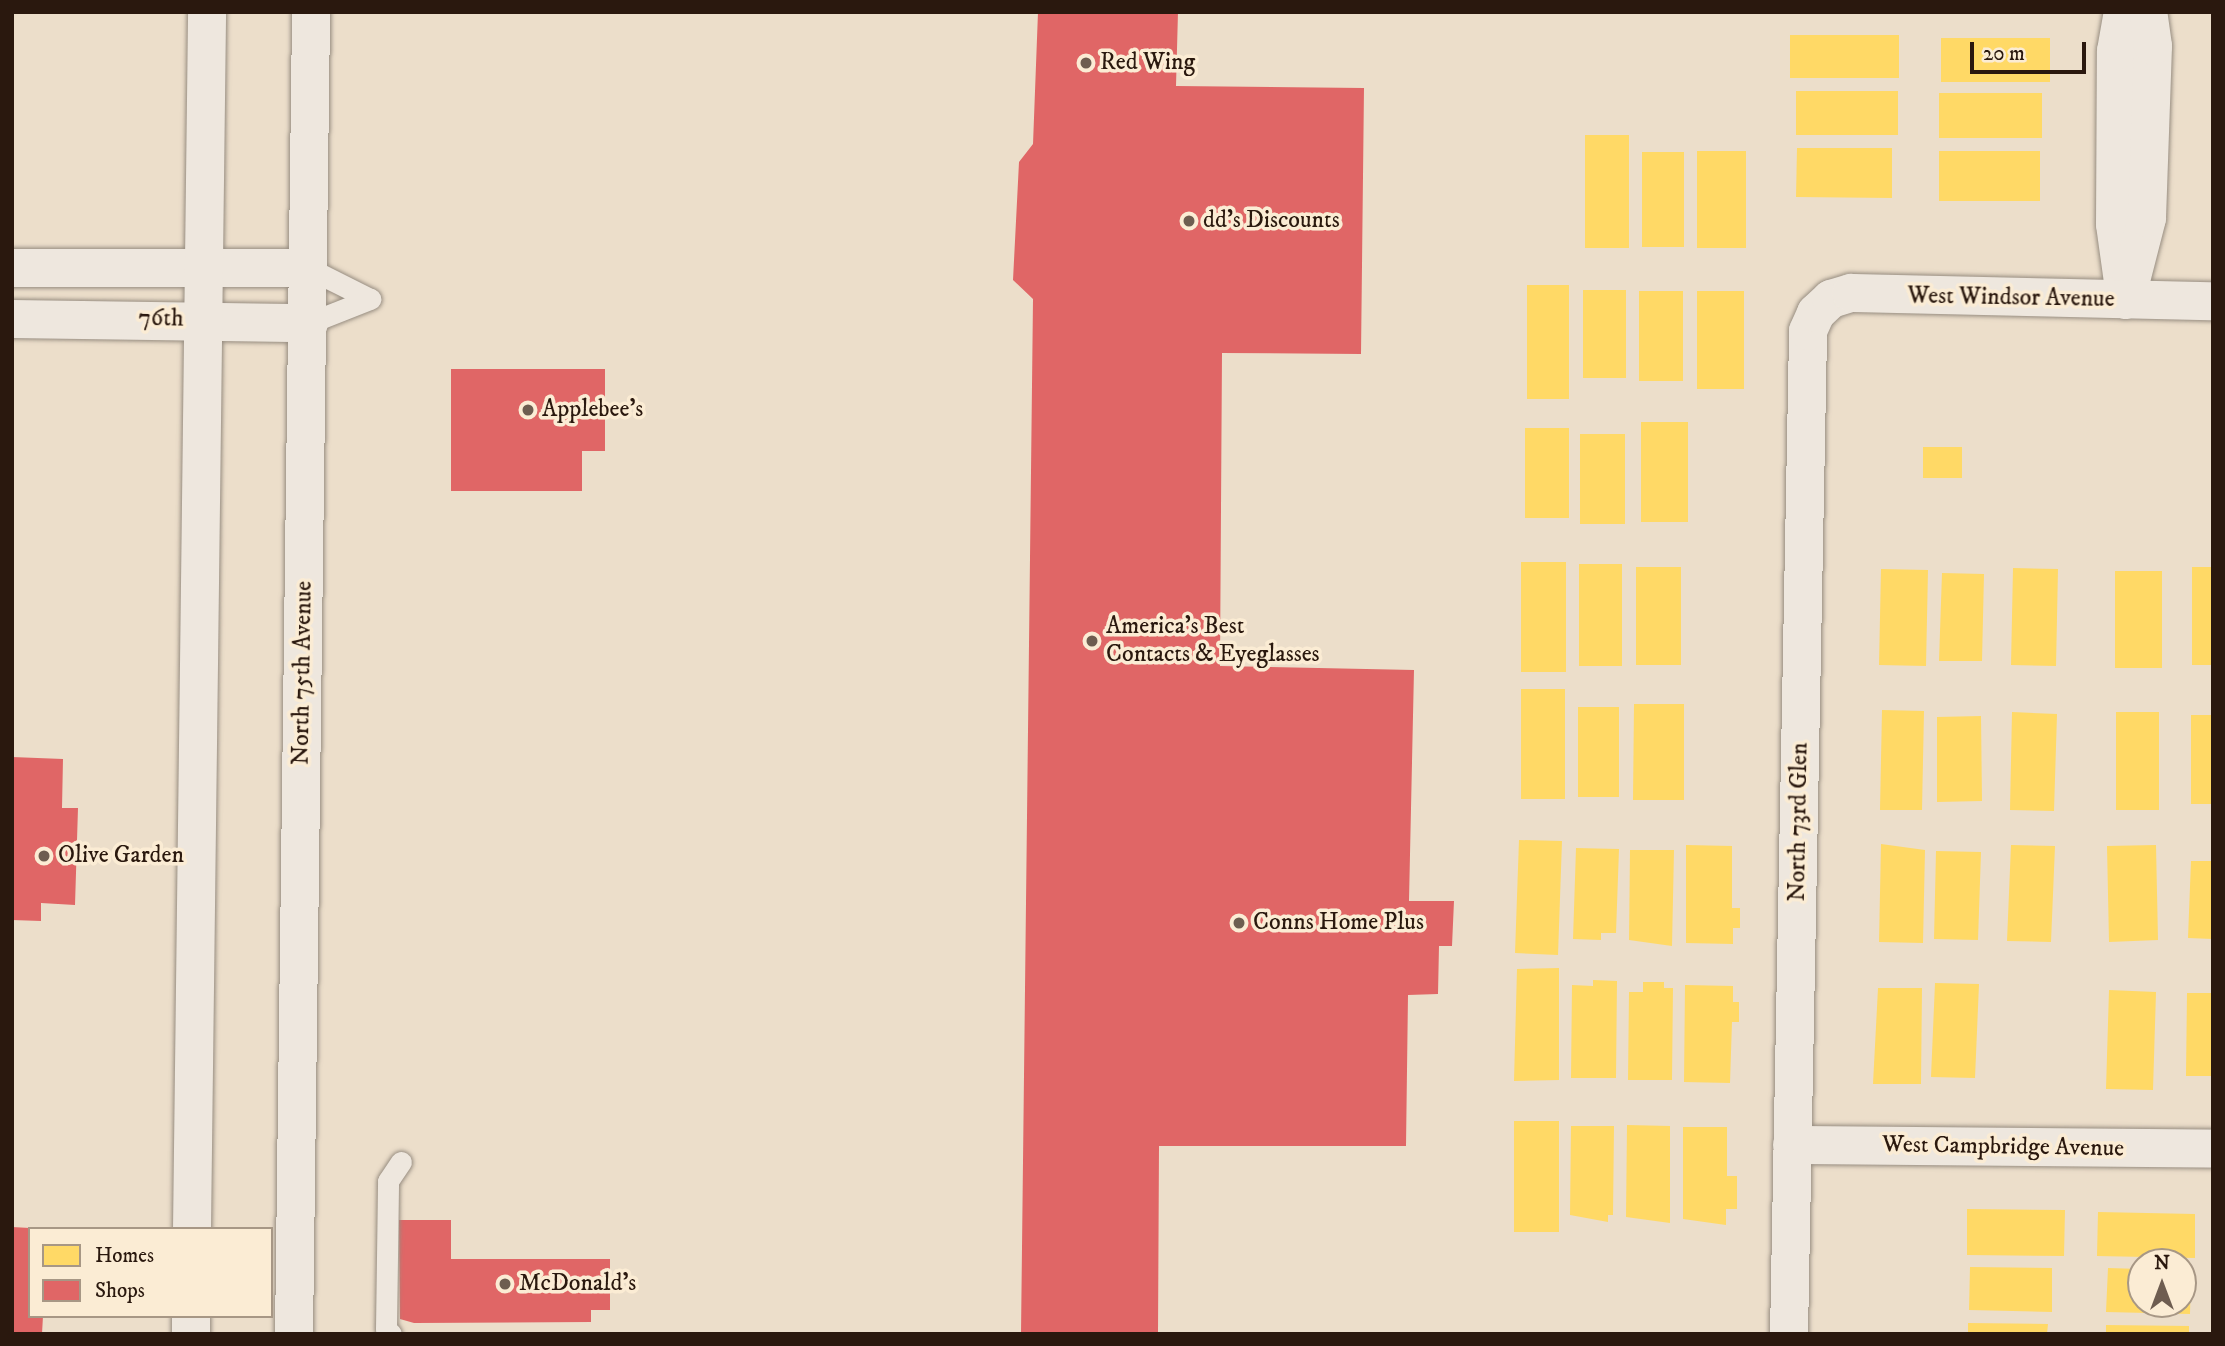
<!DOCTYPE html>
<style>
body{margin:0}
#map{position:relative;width:2225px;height:1346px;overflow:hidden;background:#ecdeca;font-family:"IM FELL DW Pica",serif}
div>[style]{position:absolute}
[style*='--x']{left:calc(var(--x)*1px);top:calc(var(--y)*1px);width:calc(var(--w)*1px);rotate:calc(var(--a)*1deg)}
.homes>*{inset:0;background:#ffd966}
.shops>*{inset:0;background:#e06666}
.roads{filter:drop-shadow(0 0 2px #978d81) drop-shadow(0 0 2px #978d81)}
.lane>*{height:21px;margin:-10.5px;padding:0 10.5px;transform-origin:10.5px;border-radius:10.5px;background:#eee7de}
.street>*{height:38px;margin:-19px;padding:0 19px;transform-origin:19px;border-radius:19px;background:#eee7de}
.secondary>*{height:38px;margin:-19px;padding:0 19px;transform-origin:19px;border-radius:19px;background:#eee7de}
.dots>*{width:19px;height:19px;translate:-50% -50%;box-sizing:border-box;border:4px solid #fbecd4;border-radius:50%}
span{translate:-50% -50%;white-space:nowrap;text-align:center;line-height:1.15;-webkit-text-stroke:7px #fbecd4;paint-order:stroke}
.poi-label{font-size:24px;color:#2a180e}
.left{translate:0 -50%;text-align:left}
.street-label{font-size:24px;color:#2a180e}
.frame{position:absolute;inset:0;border:14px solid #2a180e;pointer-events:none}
.legend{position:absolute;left:28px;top:1227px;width:245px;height:91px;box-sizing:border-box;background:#fbecd4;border:2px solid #a79785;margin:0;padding:9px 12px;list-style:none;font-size:21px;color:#2a180e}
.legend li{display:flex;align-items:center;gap:14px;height:35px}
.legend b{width:35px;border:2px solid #a79785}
.north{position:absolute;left:2127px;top:1248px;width:70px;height:70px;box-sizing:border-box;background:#fbecd4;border:2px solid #a79785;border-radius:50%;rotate:0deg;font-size:19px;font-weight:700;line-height:28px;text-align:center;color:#2a180e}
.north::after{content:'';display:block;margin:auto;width:24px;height:32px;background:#6e5d50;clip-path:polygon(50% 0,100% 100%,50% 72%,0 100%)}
.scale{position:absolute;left:1970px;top:42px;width:116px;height:32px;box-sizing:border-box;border:4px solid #2a180e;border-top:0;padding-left:9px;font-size:21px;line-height:24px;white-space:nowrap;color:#2a180e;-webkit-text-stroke:5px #fbecd4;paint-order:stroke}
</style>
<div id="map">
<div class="homes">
<div style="clip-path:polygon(1790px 35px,1899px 35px,1899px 78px,1790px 78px)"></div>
<div style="clip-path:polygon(1941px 38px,2050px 38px,2050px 82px,1941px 82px)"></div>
<div style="clip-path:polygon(1796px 91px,1898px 91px,1898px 135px,1796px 135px)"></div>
<div style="clip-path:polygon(1939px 93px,2042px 93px,2042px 138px,1939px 138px)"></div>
<div style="clip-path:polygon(1585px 135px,1629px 135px,1629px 248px,1585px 248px)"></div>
<div style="clip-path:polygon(1797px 148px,1892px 148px,1892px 198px,1796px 197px)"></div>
<div style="clip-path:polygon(1697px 151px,1746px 151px,1746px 248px,1697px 248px)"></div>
<div style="clip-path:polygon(1939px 151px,2040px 151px,2040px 201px,1939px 201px)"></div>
<div style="clip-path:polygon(1642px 152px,1684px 152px,1684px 247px,1642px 247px)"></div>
<div style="clip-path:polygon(1527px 285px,1569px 285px,1569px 399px,1527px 399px)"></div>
<div style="clip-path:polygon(1583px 290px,1626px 290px,1626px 378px,1583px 378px)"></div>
<div style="clip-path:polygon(1639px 291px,1683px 291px,1683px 381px,1639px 381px)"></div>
<div style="clip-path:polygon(1697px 291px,1744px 291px,1744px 389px,1697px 389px)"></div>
<div style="clip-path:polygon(1641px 422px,1688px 422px,1688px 522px,1641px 522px)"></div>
<div style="clip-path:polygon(1525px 428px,1569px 428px,1569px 518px,1525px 518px)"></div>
<div style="clip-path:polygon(1580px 434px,1625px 434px,1625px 524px,1580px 524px)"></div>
<div style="clip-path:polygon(1923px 447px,1962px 447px,1962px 478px,1923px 478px)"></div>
<div style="clip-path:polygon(1521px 562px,1566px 562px,1566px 672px,1521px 672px)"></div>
<div style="clip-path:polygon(1579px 564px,1622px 564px,1622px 666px,1579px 666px)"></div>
<div style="clip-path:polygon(1636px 567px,1681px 567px,1681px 665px,1636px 665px)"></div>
<div style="clip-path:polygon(2192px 567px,2213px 567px,2213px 665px,2192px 665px)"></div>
<div style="clip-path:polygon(2013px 568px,2058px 569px,2056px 666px,2011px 665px)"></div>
<div style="clip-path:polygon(1881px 569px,1928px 570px,1926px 666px,1879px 665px)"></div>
<div style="clip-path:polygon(2115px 571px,2162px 571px,2162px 668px,2115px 668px)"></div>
<div style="clip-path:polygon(1942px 573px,1984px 574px,1982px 661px,1939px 661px)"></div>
<div style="clip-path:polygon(1521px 689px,1565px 689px,1565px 799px,1521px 799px)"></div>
<div style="clip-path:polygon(1634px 704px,1684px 704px,1684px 800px,1633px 800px)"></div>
<div style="clip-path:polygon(1578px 707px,1619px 707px,1619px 797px,1578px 797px)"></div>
<div style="clip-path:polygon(1882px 710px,1924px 711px,1922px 810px,1880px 810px)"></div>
<div style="clip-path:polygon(2012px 712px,2057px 714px,2054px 811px,2010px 810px)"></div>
<div style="clip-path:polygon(2116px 712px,2159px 712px,2159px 810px,2116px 810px)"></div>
<div style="clip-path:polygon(2191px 715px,2213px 715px,2213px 804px,2191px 804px)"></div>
<div style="clip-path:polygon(1981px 716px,1982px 801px,1937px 802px,1937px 717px)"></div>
<div style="clip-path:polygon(1519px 840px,1562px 841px,1558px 955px,1515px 953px)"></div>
<div style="clip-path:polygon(1881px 844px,1925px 850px,1923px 943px,1879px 942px)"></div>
<div style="clip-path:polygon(1686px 845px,1732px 846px,1732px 908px,1740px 908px,1740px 928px,1733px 928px,1733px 944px,1686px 943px)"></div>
<div style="clip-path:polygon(2011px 845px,2055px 846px,2051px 942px,2007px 941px)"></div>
<div style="clip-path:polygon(2156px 845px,2158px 940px,2109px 942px,2107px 846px)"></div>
<div style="clip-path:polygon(1576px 848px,1619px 849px,1616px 933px,1601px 933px,1601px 940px,1573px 939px)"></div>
<div style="clip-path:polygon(1630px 850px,1674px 850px,1672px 946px,1629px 940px)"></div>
<div style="clip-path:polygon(1936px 851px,1981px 852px,1978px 940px,1934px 939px)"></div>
<div style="clip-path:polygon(2191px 861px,2213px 861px,2213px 939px,2188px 938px)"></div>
<div style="clip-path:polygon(1559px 968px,1559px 1080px,1514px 1081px,1517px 969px)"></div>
<div style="clip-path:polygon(1593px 980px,1617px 981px,1616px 1078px,1571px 1078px,1572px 985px,1593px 986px)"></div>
<div style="clip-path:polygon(1643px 982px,1664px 982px,1664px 988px,1673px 988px,1672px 1080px,1628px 1080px,1629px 992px,1643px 992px)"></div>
<div style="clip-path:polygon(1935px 983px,1979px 984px,1975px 1078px,1931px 1077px)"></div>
<div style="clip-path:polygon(1685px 985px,1733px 986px,1733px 1002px,1739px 1002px,1739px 1022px,1732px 1022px,1730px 1083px,1684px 1082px)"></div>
<div style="clip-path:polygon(1878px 988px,1922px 988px,1921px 1084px,1873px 1084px)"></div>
<div style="clip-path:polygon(2109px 990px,2156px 992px,2153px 1090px,2106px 1089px)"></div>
<div style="clip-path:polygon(2187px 993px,2213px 993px,2213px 1076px,2186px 1076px)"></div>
<div style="clip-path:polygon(1514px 1121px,1559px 1121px,1559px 1232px,1514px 1232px)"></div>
<div style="clip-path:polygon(1627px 1125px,1670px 1126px,1670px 1223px,1626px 1217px)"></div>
<div style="clip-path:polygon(1571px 1126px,1614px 1126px,1613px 1215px,1608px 1215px,1608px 1222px,1570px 1215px)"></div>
<div style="clip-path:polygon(1683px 1127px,1727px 1127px,1727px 1176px,1737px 1176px,1737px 1209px,1726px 1209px,1726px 1225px,1683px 1219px)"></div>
<div style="clip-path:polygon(1967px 1209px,2065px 1210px,2064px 1256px,1967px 1255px)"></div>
<div style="clip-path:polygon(2098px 1212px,2195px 1214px,2195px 1258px,2097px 1256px)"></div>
<div style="clip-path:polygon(1970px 1267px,2052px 1268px,2052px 1312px,1969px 1310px)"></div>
<div style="clip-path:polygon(2108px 1268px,2141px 1269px,2141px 1304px,2183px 1304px,2183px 1270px,2191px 1270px,2190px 1314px,2106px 1312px)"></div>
<div style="clip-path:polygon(1968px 1323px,2048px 1324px,2047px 1334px,1968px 1334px)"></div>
<div style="clip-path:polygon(2106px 1325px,2189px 1326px,2189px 1334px,2106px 1334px)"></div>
</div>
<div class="shops">
<div style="clip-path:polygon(1038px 12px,1178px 12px,1176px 86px,1364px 88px,1361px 354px,1222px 353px,1220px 666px,1414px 670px,1409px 901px,1454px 901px,1452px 946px,1439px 946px,1438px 994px,1408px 995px,1406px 1146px,1159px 1146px,1158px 1334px,1021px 1334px,1033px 299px,1013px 280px,1019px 162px,1033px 144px)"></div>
<div style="clip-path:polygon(451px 369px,605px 369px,605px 451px,582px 451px,582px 491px,451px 491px)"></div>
<div style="clip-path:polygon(12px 757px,63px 759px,62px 808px,78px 808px,75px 905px,41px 903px,41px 921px,12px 920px)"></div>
<div style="clip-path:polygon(399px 1220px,451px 1220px,451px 1259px,610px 1259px,610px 1310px,591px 1310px,591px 1322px,414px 1323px,400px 1319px)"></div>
<div style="clip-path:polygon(12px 1227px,30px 1228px,30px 1316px,43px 1316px,42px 1334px,12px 1334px)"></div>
</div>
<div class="roads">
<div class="lane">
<div style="--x:308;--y:268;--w:69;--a:26.6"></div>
<div style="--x:309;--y:323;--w:66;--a:-21.5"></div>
<div style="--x:391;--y:1334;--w:7;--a:-135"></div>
<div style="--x:386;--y:1329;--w:148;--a:-89.2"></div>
<div style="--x:388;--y:1181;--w:23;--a:-56"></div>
</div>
<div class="street">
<div style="--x:12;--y:268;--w:296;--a:0"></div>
<div style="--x:2123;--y:282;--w:59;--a:-97.9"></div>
<div style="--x:2115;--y:224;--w:173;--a:-89.7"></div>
<div style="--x:2116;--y:51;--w:40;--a:-80"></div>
<div style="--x:2126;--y:300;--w:85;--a:-75.6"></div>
<div style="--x:2147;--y:218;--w:172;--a:-88"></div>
<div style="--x:2153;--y:46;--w:34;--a:-98"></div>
<div style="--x:12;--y:319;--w:297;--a:0.8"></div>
<div style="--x:1792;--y:1145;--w:421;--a:0.5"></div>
<div style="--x:1789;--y:1334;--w:1003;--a:-88.91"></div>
<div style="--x:1808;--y:331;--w:20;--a:-66"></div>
<div style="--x:1816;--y:313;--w:21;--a:-43"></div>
<div style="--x:1831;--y:299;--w:21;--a:-17"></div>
<div style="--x:1851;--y:293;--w:362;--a:1.3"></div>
</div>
<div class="secondary">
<div style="--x:192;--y:1229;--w:1217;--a:-89.29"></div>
<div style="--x:191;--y:1334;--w:18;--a:-90"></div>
<div style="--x:294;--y:1334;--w:1322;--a:-89.26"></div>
</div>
</div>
<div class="dots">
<div style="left:1086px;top:63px;background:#6e5d50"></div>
<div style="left:1189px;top:221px;background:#6e5d50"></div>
<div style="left:528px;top:410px;background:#6e5d50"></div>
<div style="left:1092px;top:641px;background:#6e5d50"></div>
<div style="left:44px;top:856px;background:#6e5d50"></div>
<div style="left:1239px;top:923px;background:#6e5d50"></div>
<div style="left:505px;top:1284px;background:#6e5d50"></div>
</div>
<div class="poi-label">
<span class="left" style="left:1100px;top:63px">Red Wing</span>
<span class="left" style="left:1203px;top:221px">dd's Discounts</span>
<span class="left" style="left:542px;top:410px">Applebee's</span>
<span class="left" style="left:1106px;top:641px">America's Best<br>Contacts &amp; Eyeglasses</span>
<span class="left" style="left:58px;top:856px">Olive Garden</span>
<span class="left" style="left:1253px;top:923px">Conns Home Plus</span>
<span class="left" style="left:519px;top:1284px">McDonald's</span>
</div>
<div class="street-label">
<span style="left:2011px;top:298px;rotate:1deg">West Windsor Avenue</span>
<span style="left:161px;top:319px;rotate:1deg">76th</span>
<span style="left:303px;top:673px;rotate:-89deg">North 75th Avenue</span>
<span style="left:1799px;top:822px;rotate:-89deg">North 73rd Glen</span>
<span style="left:2003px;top:1147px;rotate:1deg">West Campbridge Avenue</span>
</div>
<div class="frame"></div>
<ul class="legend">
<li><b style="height:19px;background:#ffd966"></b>Homes</li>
<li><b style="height:19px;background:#e06666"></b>Shops</li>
</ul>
<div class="north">N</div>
<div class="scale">20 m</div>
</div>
